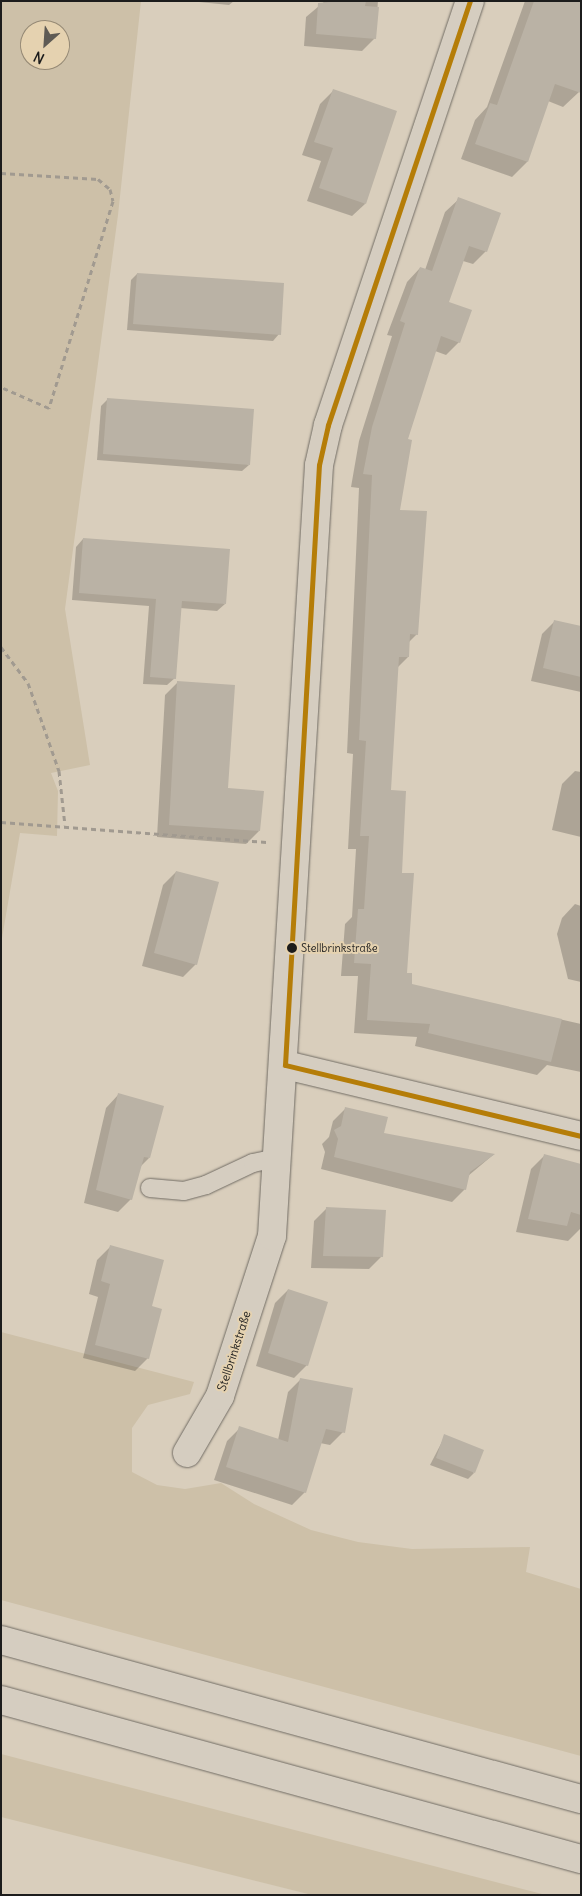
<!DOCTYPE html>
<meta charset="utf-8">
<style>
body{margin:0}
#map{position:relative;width:582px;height:1896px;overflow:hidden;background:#d9cebc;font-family:Delius,sans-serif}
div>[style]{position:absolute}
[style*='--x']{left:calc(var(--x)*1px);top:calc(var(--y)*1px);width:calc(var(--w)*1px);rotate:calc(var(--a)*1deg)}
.green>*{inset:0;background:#cdc0a8}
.shadow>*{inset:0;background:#0003}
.building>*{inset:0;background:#bab2a5}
.path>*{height:3px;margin-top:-1.5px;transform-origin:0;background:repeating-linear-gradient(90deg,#a19a90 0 5px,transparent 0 9px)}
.roads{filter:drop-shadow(0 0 1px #716c64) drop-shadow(0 0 1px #716c64)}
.lane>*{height:18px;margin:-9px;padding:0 9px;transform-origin:9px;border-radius:9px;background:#d5cdc0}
.street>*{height:28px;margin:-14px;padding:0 14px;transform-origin:14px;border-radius:14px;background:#d5cdc0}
.highway>*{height:28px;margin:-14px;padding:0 14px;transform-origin:14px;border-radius:14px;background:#d5cdc0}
.bus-1>*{height:5px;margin:-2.5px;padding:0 2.5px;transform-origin:2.5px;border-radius:2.5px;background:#b57d08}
.dots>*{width:14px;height:14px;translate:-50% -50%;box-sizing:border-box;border:2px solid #e5d2b0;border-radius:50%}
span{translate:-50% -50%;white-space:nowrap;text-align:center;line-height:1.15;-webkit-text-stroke:4px #e5d2b0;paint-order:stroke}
.bus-label{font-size:11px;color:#1c1c1c}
.left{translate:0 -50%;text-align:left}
.street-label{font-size:12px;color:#1c1c1c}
.frame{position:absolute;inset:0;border:2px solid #1c1c1c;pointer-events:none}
.north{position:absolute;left:20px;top:20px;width:50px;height:50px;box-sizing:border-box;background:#e5d2b0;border:1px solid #958975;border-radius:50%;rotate:206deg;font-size:14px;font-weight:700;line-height:20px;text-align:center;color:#1c1c1c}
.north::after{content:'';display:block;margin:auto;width:18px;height:22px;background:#5e5a54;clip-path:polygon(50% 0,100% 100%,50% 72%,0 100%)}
</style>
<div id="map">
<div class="green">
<div style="clip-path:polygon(evenodd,1px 1px,141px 1px,118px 215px,65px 609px,90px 765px,51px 773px,58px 791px,57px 836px,20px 833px,1px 944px,1px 1px,30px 30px,60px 30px,60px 60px,30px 60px,30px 30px)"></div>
<div style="clip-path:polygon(1px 1332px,194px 1382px,190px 1394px,148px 1405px,132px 1428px,132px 1472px,157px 1485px,185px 1489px,221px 1483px,254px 1504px,311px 1530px,358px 1542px,412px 1549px,530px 1547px,526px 1572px,581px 1589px,581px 1756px,1px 1600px)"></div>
<div style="clip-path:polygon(1px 1754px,546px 1895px,312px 1895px,1px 1817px)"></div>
</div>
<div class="shadow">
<div style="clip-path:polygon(189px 1px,234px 1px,229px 5px)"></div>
<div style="clip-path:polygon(325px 1px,378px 1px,375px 38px,362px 51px,304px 46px,306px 17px)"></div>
<div style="clip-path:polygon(525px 1px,581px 1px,579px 92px,563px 107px,548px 101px,527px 162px,512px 177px,461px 159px,475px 120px,487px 107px)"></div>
<div style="clip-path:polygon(333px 91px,365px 204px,352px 216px,307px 201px,321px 161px,302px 155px,320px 104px)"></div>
<div style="clip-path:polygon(459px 199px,486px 251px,473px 264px,463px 261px,447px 302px,459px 342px,446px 355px,435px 351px,407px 440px,398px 511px,417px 634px,409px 642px,408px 657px,397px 668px,389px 791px,401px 874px,406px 974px,410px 985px,581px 1024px,581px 1072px,547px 1065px,537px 1075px,415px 1046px,417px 1037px,354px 1033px,358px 976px,341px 976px,345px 924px,352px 917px,356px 849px,348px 849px,353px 754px,347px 753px,359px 488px,351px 487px,359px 441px,392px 336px,387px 335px,407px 282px,420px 268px,425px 270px,445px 212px)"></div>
<div style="clip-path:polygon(137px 274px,279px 334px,273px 341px,127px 330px,131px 280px)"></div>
<div style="clip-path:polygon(108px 399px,249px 465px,242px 471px,97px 460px,101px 406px)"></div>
<div style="clip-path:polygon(83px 539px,225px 604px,217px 611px,180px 608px,175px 678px,167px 685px,143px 684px,149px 606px,72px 600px,76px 547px)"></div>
<div style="clip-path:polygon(555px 621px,581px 627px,581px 692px,531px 681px,542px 634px)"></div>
<div style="clip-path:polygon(178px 682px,227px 790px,259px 831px,246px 844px,157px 837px,165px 695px)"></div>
<div style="clip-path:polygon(575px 771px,581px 772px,581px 837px,552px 830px,562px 784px)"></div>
<div style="clip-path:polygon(176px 872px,196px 964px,183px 977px,142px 966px,163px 885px)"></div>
<div style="clip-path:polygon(575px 904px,581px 906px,581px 982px,568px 979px,557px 934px,562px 918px)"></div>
<div style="clip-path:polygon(118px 1095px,149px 1158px,140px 1167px,131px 1199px,118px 1212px,84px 1203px,106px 1108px)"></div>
<div style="clip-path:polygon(346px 1108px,383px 1134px,493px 1155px,468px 1176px,465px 1189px,452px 1202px,321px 1169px,325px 1152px,322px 1144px,329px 1137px,333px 1121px)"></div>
<div style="clip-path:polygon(544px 1156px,581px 1165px,581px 1228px,568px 1241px,516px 1232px,531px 1169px)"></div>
<div style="clip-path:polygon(327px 1208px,382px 1256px,369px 1269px,311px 1268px,314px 1221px)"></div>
<div style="clip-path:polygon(110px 1247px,151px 1307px,148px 1358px,135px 1371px,83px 1358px,98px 1297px,89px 1294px,97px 1260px)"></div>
<div style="clip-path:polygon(288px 1290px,307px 1365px,294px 1378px,256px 1366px,275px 1303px)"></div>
<div style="clip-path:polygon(301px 1379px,343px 1432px,330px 1445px,320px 1443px,305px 1492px,292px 1505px,214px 1480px,227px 1441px,240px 1428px,278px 1440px,288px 1392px)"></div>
<div style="clip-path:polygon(445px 1436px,474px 1473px,468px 1479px,430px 1465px)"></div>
</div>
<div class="building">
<div style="clip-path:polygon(340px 1px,366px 1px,365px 6px,379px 7px,376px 39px,316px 34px,318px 3px)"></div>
<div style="clip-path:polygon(534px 1px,581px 1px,581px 93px,555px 84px,528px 162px,475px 144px,490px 103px,497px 105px)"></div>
<div style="clip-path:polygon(333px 89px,397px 111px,366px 204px,319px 188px,333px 148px,314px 142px)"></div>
<div style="clip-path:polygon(458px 197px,501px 213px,487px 252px,469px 246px,449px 302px,472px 310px,460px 343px,441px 336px,408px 439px,412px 440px,400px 510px,427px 511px,418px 635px,410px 634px,409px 657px,399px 657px,391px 790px,406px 791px,402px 873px,414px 873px,407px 973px,412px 973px,412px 984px,562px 1019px,551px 1062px,428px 1033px,430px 1024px,367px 1020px,371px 964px,354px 963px,358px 909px,364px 909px,369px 836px,360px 836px,366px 741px,359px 740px,372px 475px,363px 474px,372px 427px,405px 323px,400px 321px,420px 267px,432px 271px)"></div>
<div style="clip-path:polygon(137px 273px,284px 283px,281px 335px,133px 324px)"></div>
<div style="clip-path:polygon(107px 398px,254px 409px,250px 465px,103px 454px)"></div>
<div style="clip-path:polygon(83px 538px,230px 549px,226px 604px,182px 601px,176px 679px,150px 677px,156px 599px,79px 593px)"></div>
<div style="clip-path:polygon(554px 620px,581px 626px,581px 677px,543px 668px)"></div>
<div style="clip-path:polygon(177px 681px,235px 685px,228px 788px,264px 791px,260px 831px,169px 825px)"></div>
<div style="clip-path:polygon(176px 871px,219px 882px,197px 965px,154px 953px)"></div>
<div style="clip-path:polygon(118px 1093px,164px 1106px,150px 1158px,144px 1157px,132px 1200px,96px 1190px)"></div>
<div style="clip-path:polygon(345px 1107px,388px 1117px,384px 1133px,495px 1154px,470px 1172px,466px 1190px,334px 1157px,338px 1139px,334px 1130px,341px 1126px)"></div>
<div style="clip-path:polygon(544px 1154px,581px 1164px,581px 1215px,571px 1212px,567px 1226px,528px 1219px)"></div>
<div style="clip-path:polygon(326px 1207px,386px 1210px,383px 1257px,323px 1256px)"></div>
<div style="clip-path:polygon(110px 1245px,164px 1260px,152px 1306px,162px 1309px,149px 1359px,95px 1345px,110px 1284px,101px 1281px)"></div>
<div style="clip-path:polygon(288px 1289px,328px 1302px,308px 1366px,268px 1353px)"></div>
<div style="clip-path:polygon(300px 1378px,353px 1388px,345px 1433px,326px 1429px,306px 1493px,226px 1467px,239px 1426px,288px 1442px)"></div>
<div style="clip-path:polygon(444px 1434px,484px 1450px,475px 1473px,436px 1458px)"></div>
</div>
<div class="path">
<div style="--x:1;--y:173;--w:97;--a:3.5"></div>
<div style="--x:98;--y:179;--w:16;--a:40"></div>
<div style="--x:110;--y:189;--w:12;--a:76"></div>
<div style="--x:113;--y:201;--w:217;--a:107.2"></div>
<div style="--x:49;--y:408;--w:52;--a:-156.4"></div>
<div style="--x:1;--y:647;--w:45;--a:53.1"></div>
<div style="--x:28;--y:683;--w:45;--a:70.3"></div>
<div style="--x:43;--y:725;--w:49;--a:70.8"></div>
<div style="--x:59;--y:771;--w:54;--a:83.7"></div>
<div style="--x:1;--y:822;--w:266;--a:4.3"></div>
</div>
<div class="roads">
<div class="lane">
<div style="--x:150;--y:1188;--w:34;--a:5"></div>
<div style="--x:184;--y:1191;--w:23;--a:-15"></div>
<div style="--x:206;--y:1185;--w:52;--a:-25.1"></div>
<div style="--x:253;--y:1163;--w:24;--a:-12"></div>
</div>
<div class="street">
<div style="--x:285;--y:1065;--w:304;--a:13.5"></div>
<div style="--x:187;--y:1453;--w:66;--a:-59.9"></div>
<div style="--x:220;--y:1396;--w:168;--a:-72"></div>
<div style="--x:272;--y:1236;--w:772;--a:-86.51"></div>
<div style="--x:319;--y:465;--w:41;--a:-77.3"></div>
<div style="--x:328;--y:425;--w:447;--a:-71.5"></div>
</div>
<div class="highway">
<div style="--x:1;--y:1640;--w:601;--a:15.33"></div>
<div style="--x:1;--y:1700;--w:601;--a:15.33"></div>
</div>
</div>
<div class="bus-1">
<div style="--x:285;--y:1065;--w:601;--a:-86.76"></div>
<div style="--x:319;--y:465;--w:41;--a:-77.3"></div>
<div style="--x:328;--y:425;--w:447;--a:-71.5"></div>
<div style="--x:285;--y:1065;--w:304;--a:13.5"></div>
</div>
<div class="dots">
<div style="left:292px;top:948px;background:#1c1c1c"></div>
</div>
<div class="bus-label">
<span class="left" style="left:301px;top:948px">Stellbrinkstraße</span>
</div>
<div class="street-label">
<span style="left:234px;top:1351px;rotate:-72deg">Stellbrinkstraße</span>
</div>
<div class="frame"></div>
<div class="north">N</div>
</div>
